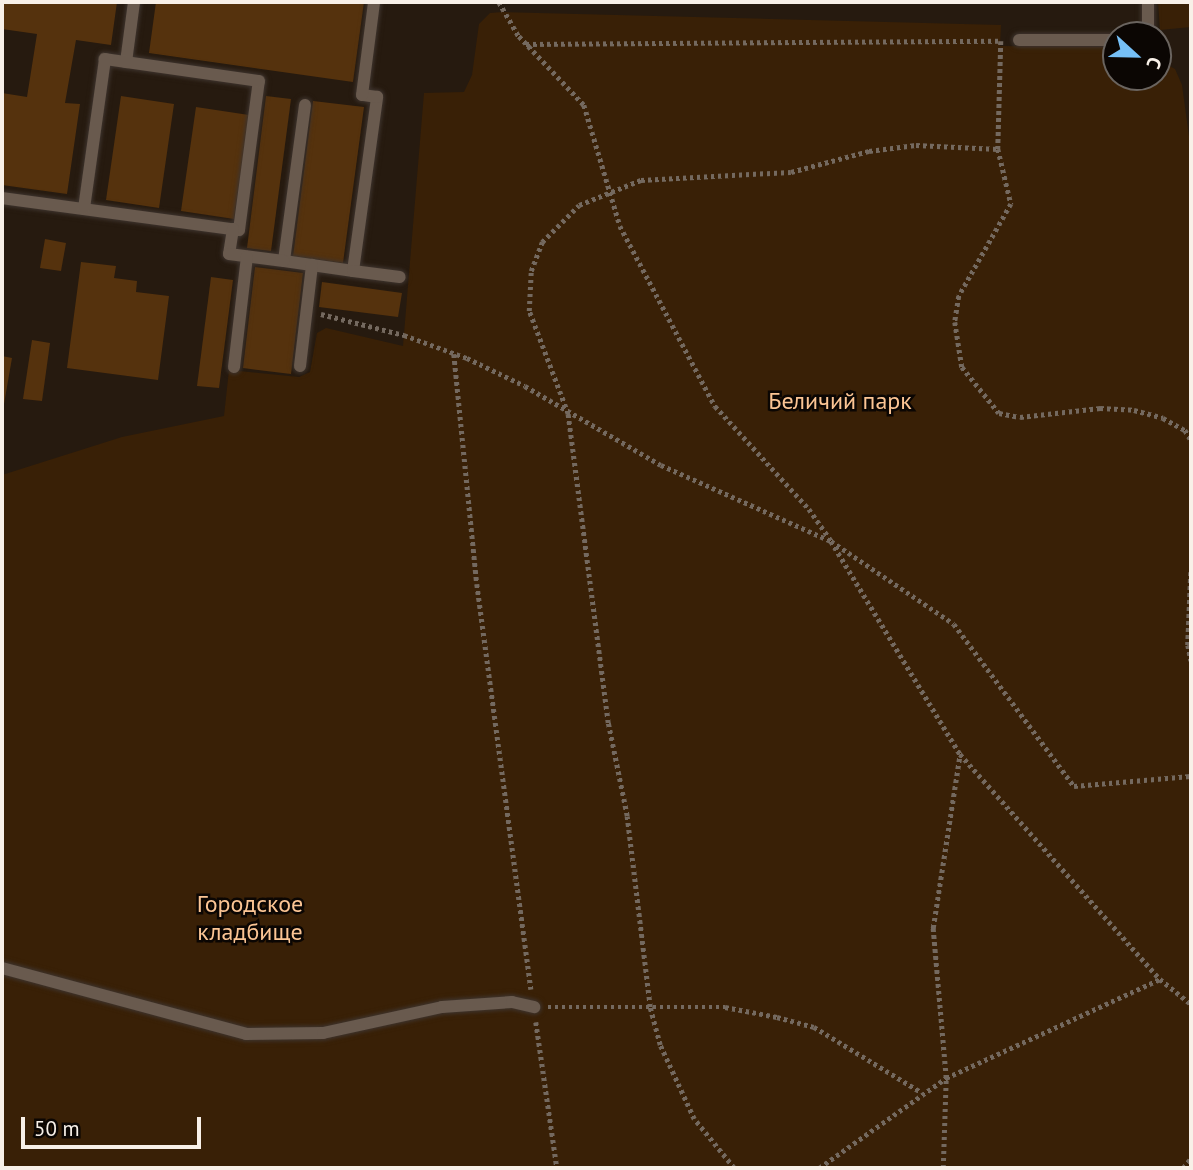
<!DOCTYPE html>
<meta charset="utf-8">
<style>
body{margin:0}
#map{position:relative;width:1193px;height:1170px;overflow:hidden;background:#261a0f;font-family:"PT Sans",sans-serif}
div>[style]{position:absolute}
[style*='--x']{left:calc(var(--x)*1px);top:calc(var(--y)*1px);width:calc(var(--w)*1px);rotate:calc(var(--a)*1deg)}
.green>*{inset:0;background:#392006}
.building>*{inset:0;background:#55320d}
.path>*{height:4.5px;margin-top:-2.25px;transform-origin:0;background:repeating-linear-gradient(90deg,#74695f 0 3.5px,transparent 0 7px)}
.roads{filter:drop-shadow(0 0 2px #3e342e) drop-shadow(0 0 2px #3e342e)}
.lane>*{height:12px;margin:-6px;padding:0 6px;transform-origin:6px;border-radius:6px;background:#695a4e}
span{translate:-50% -50%;white-space:nowrap;text-align:center;line-height:1.15;-webkit-text-stroke:5px #0b0603;paint-order:stroke}
.park-label{font-size:24px;color:#fcc594}
.frame{position:absolute;inset:0;border:4px solid #f8f0e8;pointer-events:none}
.north{position:absolute;left:1102px;top:21px;width:70px;height:70px;box-sizing:border-box;background:#0b0603;border:2px solid #6a645f;border-radius:50%;rotate:112deg;font-size:19px;font-weight:700;line-height:28px;text-align:center;color:#f8f0e8}
.north::after{content:'';display:block;margin:auto;width:24px;height:32px;background:#76c0f7;clip-path:polygon(50% 0,100% 100%,50% 72%,0 100%)}
.scale{position:absolute;left:21px;top:1117px;width:180px;height:32px;box-sizing:border-box;border:4px solid #f8f0e8;border-top:0;padding-left:9px;font-size:21px;line-height:24px;white-space:nowrap;color:#f8f0e8;-webkit-text-stroke:5px #0b0603;paint-order:stroke}
</style>
<div id="map">
<div class="green">
<div style="clip-path:polygon(1158px 2px,1191px 2px,1191px 27px,1160px 30px)"></div>
<div style="clip-path:polygon(503px 12px,1001px 25px,1000px 46px,1116px 47px,1116px 77px,1158px 77px,1158px 60px,1175px 69px,1182px 85px,1191px 151px,1191px 1168px,2px 1168px,2px 475px,122px 437px,224px 416px,229px 370px,299px 377px,310px 372px,317px 333px,326px 328px,403px 346px,424px 93px,464px 92px,472px 75px,479px 24px,490px 13px)"></div>
</div>
<div class="building">
<div style="clip-path:polygon(2px 2px,117px 2px,111px 45px,76px 40px,65px 103px,80px 104px,67px 194px,2px 185px,2px 93px,27px 97px,37px 34px,2px 29px)"></div>
<div style="clip-path:polygon(156px 2px,364px 2px,353px 82px,149px 53px)"></div>
<div style="clip-path:polygon(121px 96px,174px 104px,159px 208px,106px 200px)"></div>
<div style="clip-path:polygon(266px 96px,291px 99px,271px 251px,247px 248px)"></div>
<div style="clip-path:polygon(313px 101px,364px 107px,343px 263px,293px 256px)"></div>
<div style="clip-path:polygon(196px 107px,249px 115px,234px 219px,181px 211px)"></div>
<div style="clip-path:polygon(45px 239px,66px 243px,61px 271px,40px 268px)"></div>
<div style="clip-path:polygon(81px 262px,116px 266px,114px 278px,137px 281px,136px 292px,169px 296px,158px 380px,67px 368px)"></div>
<div style="clip-path:polygon(255px 267px,303px 273px,291px 374px,243px 368px)"></div>
<div style="clip-path:polygon(211px 277px,233px 280px,219px 388px,197px 386px)"></div>
<div style="clip-path:polygon(322px 282px,402px 293px,398px 317px,319px 307px)"></div>
<div style="clip-path:polygon(32px 340px,50px 343px,42px 401px,23px 399px)"></div>
<div style="clip-path:polygon(2px 356px,12px 358px,4px 404px,2px 403px)"></div>
</div>
<div class="path">
<div style="--x:499;--y:2;--w:39;--a:60"></div>
<div style="--x:519;--y:36;--w:95;--a:46.7"></div>
<div style="--x:584;--y:105;--w:126;--a:73.4"></div>
<div style="--x:620;--y:226;--w:204;--a:62.2"></div>
<div style="--x:715;--y:406;--w:139;--a:47.6"></div>
<div style="--x:809;--y:509;--w:39;--a:55"></div>
<div style="--x:831;--y:541;--w:148;--a:34"></div>
<div style="--x:954;--y:624;--w:202;--a:53.5"></div>
<div style="--x:1074;--y:786;--w:117;--a:-4.9"></div>
<div style="--x:526;--y:44;--w:475;--a:-0.4"></div>
<div style="--x:1001;--y:41;--w:108;--a:91.6"></div>
<div style="--x:998;--y:149;--w:57;--a:76.7"></div>
<div style="--x:1011;--y:204;--w:106;--a:119.5"></div>
<div style="--x:959;--y:296;--w:26;--a:99"></div>
<div style="--x:955;--y:322;--w:46;--a:81.2"></div>
<div style="--x:962;--y:367;--w:59;--a:51.2"></div>
<div style="--x:999;--y:413;--w:21;--a:11"></div>
<div style="--x:1020;--y:417;--w:81;--a:-6.4"></div>
<div style="--x:1100;--y:408;--w:34;--a:3"></div>
<div style="--x:1134;--y:410;--w:30;--a:15"></div>
<div style="--x:1163;--y:418;--w:25;--a:29"></div>
<div style="--x:1185;--y:430;--w:12;--a:59"></div>
<div style="--x:321;--y:314;--w:86;--a:14.2"></div>
<div style="--x:404;--y:335;--w:67;--a:20.1"></div>
<div style="--x:467;--y:358;--w:64;--a:25.8"></div>
<div style="--x:525;--y:386;--w:157;--a:30.2"></div>
<div style="--x:661;--y:465;--w:186;--a:24.1"></div>
<div style="--x:831;--y:541;--w:249;--a:58.8"></div>
<div style="--x:960;--y:754;--w:301;--a:48.4"></div>
<div style="--x:1160;--y:979;--w:40;--a:39"></div>
<div style="--x:454;--y:354;--w:231;--a:84.3"></div>
<div style="--x:477;--y:584;--w:409;--a:82.4"></div>
<div style="--x:1191;--y:572;--w:73;--a:92.4"></div>
<div style="--x:1188;--y:645;--w:16;--a:79"></div>
<div style="--x:548;--y:1007;--w:177;--a:0"></div>
<div style="--x:725;--y:1007;--w:53;--a:10.9"></div>
<div style="--x:777;--y:1017;--w:38;--a:15"></div>
<div style="--x:814;--y:1027;--w:125;--a:31.3"></div>
<div style="--x:536;--y:1022;--w:148;--a:81.8"></div>
<div style="--x:734;--y:1168;--w:63;--a:-129.2"></div>
<div style="--x:694;--y:1119;--w:81;--a:-114.7"></div>
<div style="--x:660;--y:1045;--w:39;--a:-105"></div>
<div style="--x:650;--y:1007;--w:192;--a:-96.9"></div>
<div style="--x:627;--y:816;--w:95;--a:-101.5"></div>
<div style="--x:608;--y:723;--w:312;--a:-97.4"></div>
<div style="--x:568;--y:414;--w:110;--a:-110.7"></div>
<div style="--x:529;--y:311;--w:40;--a:-87.1"></div>
<div style="--x:531;--y:271;--w:31;--a:-69"></div>
<div style="--x:542;--y:242;--w:52;--a:-45"></div>
<div style="--x:579;--y:205;--w:67;--a:-22"></div>
<div style="--x:641;--y:180;--w:150;--a:-3.1"></div>
<div style="--x:791;--y:172;--w:81;--a:-15.1"></div>
<div style="--x:869;--y:151;--w:47;--a:-7.3"></div>
<div style="--x:916;--y:145;--w:82;--a:2.8"></div>
<div style="--x:819;--y:1168;--w:156;--a:-35.3"></div>
<div style="--x:946;--y:1078;--w:236;--a:-24.8"></div>
<div style="--x:943;--y:1168;--w:90;--a:-88.1"></div>
<div style="--x:946;--y:1078;--w:151;--a:-95"></div>
<div style="--x:933;--y:928;--w:176;--a:-81.2"></div>
<div style="--x:1183;--y:1168;--w:13;--a:-51"></div>
</div>
<div class="roads">
<div class="lane">
<div style="--x:1148;--y:2;--w:33;--a:90"></div>
<div style="--x:1019;--y:40;--w:97;--a:0"></div>
<div style="--x:126;--y:62;--w:61;--a:-82.4"></div>
<div style="--x:305;--y:105;--w:157;--a:97.7"></div>
<div style="--x:284;--y:261;--w:70;--a:8.2"></div>
<div style="--x:353;--y:271;--w:176;--a:-82.1"></div>
<div style="--x:377;--y:97;--w:15;--a:-172"></div>
<div style="--x:362;--y:95;--w:94;--a:-82.6"></div>
<div style="--x:2;--y:198;--w:239;--a:7.7"></div>
<div style="--x:239;--y:230;--w:150;--a:-82.4"></div>
<div style="--x:259;--y:81;--w:156;--a:-171.9"></div>
<div style="--x:105;--y:59;--w:151;--a:98"></div>
<div style="--x:233;--y:229;--w:25;--a:99"></div>
<div style="--x:229;--y:254;--w:55;--a:7.3"></div>
<div style="--x:353;--y:271;--w:47;--a:7.3"></div>
<div style="--x:300;--y:366;--w:102;--a:-83.2"></div>
<div style="--x:234;--y:367;--w:111;--a:-83.3"></div>
<div style="--x:2;--y:968;--w:253;--a:15.1"></div>
<div style="--x:246;--y:1034;--w:77;--a:-0.7"></div>
<div style="--x:323;--y:1033;--w:122;--a:-12.3"></div>
<div style="--x:442;--y:1007;--w:70;--a:-4.1"></div>
<div style="--x:512;--y:1002;--w:23;--a:13"></div>
</div>
</div>
<div class="park-label">
<span style="left:840px;top:401px">Беличий парк</span>
<span style="left:250px;top:918px">Городское<br>кладбище</span>
</div>
<div class="frame"></div>
<div class="north">С</div>
<div class="scale">50 m</div>
</div>
